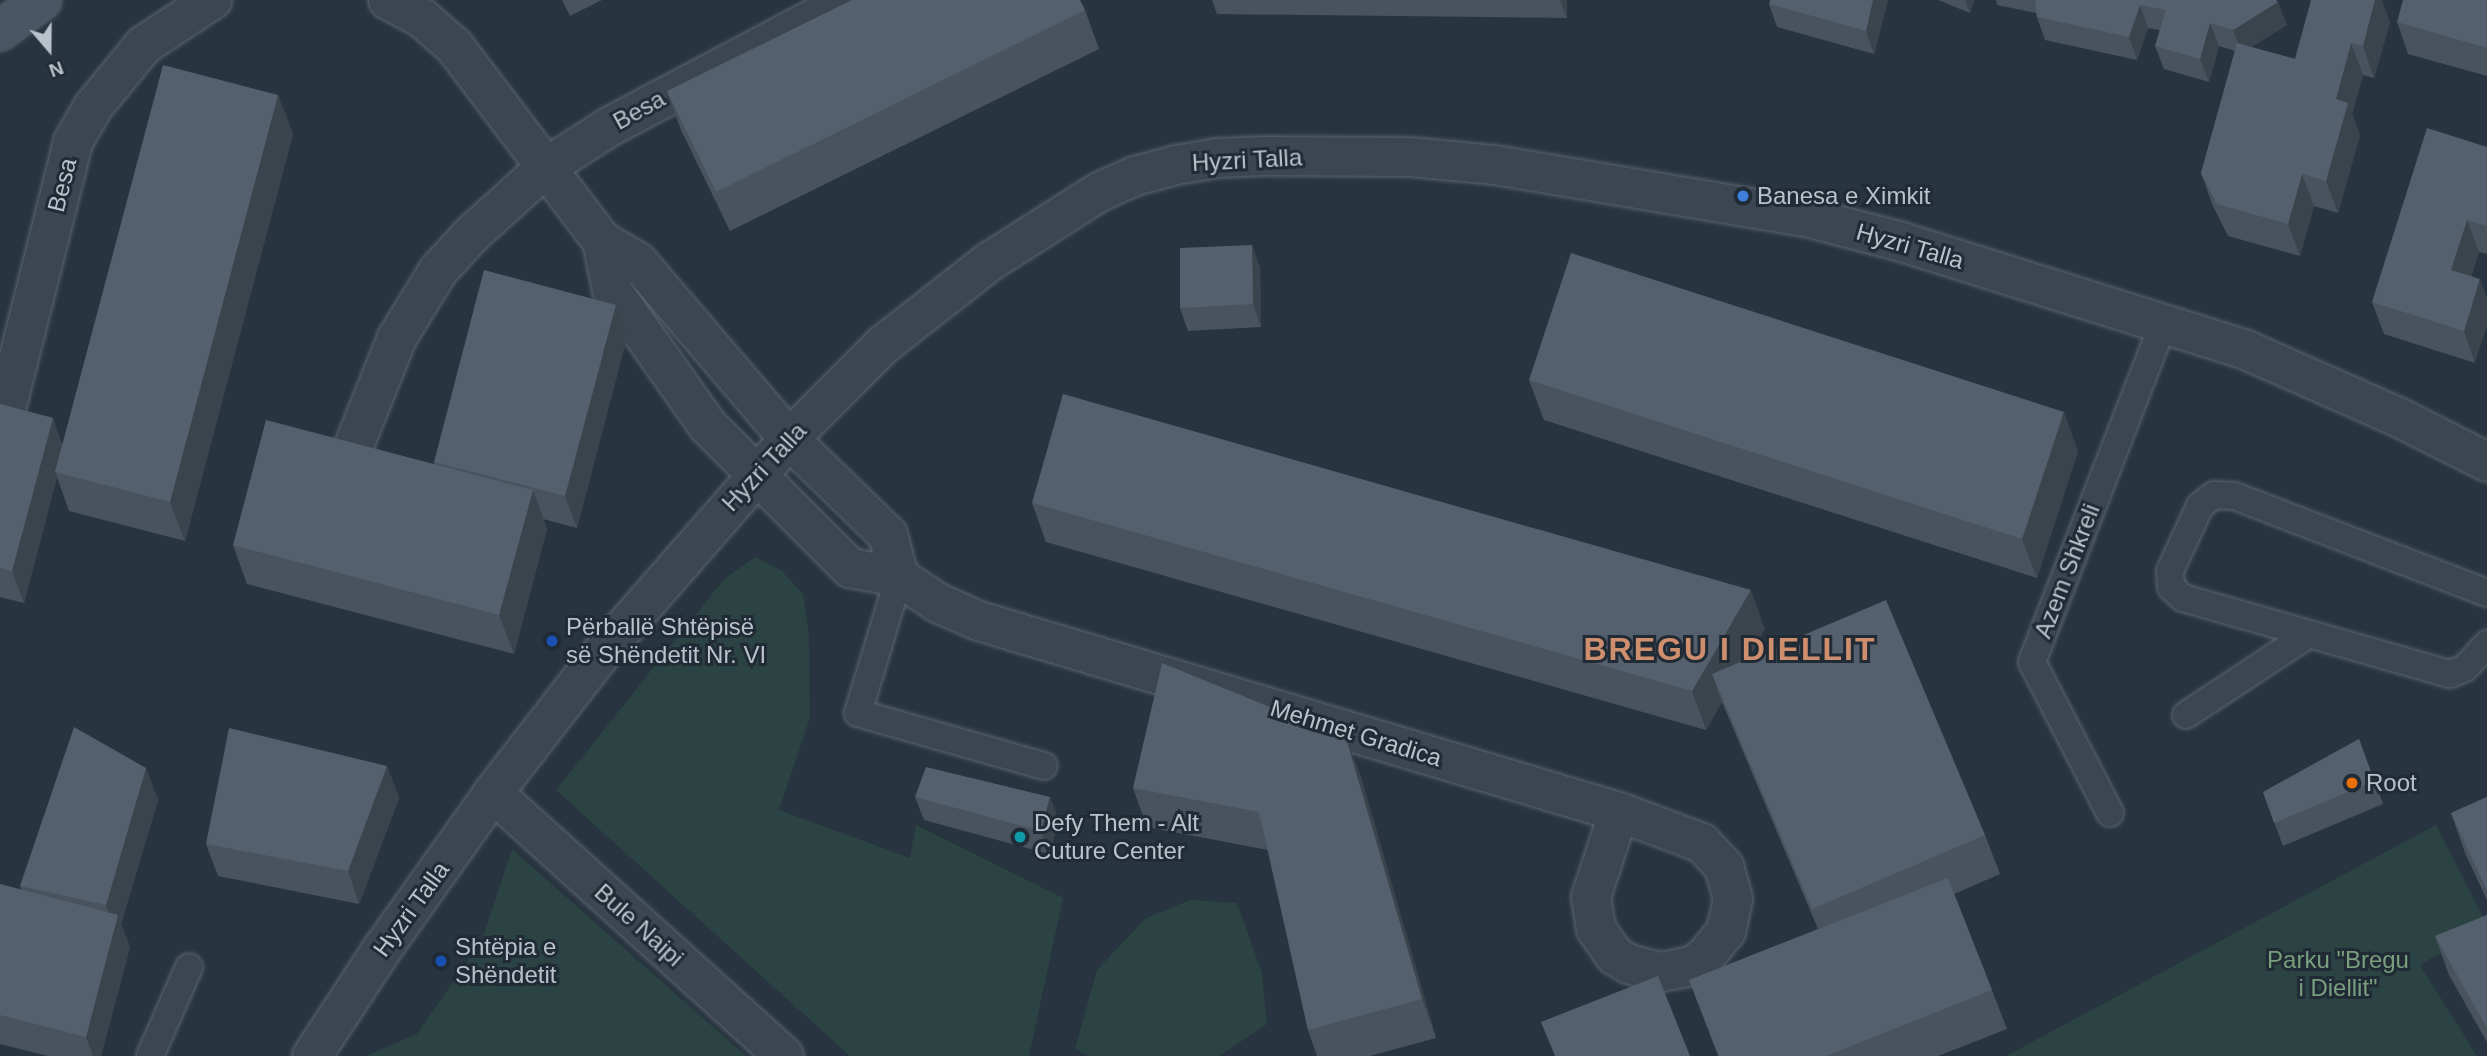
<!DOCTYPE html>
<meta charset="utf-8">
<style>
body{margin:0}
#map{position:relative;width:2487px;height:1056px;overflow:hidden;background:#283540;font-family:Helvetica,sans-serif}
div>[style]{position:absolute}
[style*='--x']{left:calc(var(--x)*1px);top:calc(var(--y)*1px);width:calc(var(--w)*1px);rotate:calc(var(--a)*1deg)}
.green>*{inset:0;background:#2b4342}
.roads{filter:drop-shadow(0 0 2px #5a646d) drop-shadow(0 0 2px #5a646d)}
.lane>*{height:26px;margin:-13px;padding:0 13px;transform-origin:13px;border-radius:13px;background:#3c4650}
.street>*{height:38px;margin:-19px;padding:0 19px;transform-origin:19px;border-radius:19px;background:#3c4650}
.secondary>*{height:38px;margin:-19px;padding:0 19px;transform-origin:19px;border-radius:19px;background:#4a5663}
.wall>*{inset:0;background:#48535e}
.shaded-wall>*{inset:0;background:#3b434c}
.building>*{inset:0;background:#54606d}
.dots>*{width:19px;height:19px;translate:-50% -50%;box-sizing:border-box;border:4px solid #212b35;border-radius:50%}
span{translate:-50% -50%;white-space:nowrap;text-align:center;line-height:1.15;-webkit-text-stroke:6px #212b35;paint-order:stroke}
.street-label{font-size:24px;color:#b9c1ca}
.poi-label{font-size:24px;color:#b9c1ca}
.left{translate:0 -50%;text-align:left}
.park-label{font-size:24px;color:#799e7e}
.district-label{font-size:32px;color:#cf8f6f;font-weight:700;letter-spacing:2px}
.north{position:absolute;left:14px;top:14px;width:70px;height:70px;-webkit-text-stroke:5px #212b35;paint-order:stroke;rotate:160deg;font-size:19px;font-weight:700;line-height:28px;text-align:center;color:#b9c1ca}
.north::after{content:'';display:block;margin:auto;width:24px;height:32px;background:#b9c1ca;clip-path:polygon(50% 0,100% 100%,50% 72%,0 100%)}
</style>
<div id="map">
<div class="green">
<div style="clip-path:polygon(756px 557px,782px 571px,803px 594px,809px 634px,810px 718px,779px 810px,910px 858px,916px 825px,1063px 898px,1029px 1056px,850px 1056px,556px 790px,725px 578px)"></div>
<div style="clip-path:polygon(2436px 825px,2487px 925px,2420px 965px,2477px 1056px,2006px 1056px)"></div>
<div style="clip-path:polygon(512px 849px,746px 1056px,366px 1056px,417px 1034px,482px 940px)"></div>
<div style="clip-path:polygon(1190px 900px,1237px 903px,1262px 973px,1267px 1024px,1219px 1056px,1088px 1056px,1075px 1049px,1097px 970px,1146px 918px)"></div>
</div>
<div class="roads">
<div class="lane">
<div style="--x:899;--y:577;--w:142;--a:106.8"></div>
<div style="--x:858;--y:713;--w:193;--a:15.9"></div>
<div style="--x:2487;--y:593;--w:271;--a:-159"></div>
<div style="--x:2234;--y:496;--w:20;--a:-177"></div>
<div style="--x:2214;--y:495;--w:18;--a:142"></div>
<div style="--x:2200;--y:506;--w:72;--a:114.8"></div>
<div style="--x:2170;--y:571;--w:16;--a:86"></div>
<div style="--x:2171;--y:587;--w:16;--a:43"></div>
<div style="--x:2183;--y:598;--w:278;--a:15.9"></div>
<div style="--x:2450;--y:674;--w:16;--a:-22"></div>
<div style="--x:2465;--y:668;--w:33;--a:-47"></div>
<div style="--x:2186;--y:715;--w:147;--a:-33.4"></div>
<div style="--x:2110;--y:813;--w:170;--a:-117.3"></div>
<div style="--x:2032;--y:662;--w:365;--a:-68.8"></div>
<div style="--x:150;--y:1056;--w:97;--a:-66.3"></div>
</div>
<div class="street">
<div style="--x:388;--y:0;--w:40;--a:28"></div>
<div style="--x:423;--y:19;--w:41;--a:41.1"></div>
<div style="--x:454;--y:46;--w:245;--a:52.8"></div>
<div style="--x:602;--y:241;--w:42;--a:30.3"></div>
<div style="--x:638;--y:262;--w:233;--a:49.5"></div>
<div style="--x:789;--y:439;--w:138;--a:44.1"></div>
<div style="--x:888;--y:535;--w:43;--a:75.3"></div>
<div style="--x:602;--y:241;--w:50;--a:78.5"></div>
<div style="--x:612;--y:290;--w:166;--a:54.8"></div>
<div style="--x:708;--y:426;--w:201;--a:45"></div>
<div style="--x:850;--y:568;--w:50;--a:10.4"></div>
<div style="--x:899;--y:577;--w:47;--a:33.7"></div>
<div style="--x:938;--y:603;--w:45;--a:23.7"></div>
<div style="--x:979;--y:621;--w:668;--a:16.62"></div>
<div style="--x:2;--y:425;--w:292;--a:-75.9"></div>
<div style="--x:73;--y:142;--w:40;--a:-60.3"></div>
<div style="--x:93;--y:107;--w:80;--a:-50.6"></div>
<div style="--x:144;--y:45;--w:82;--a:-33.5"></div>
<div style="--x:343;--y:473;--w:145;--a:-68.2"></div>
<div style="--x:397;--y:338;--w:79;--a:-58.5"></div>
<div style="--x:438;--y:271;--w:50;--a:-47.4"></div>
<div style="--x:472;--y:234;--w:98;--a:-42.1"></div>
<div style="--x:545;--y:168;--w:76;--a:-32.6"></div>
<div style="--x:609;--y:127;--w:272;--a:-27.9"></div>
<div style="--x:493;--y:793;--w:392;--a:42.1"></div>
<div style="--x:1619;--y:812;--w:89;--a:20.5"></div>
<div style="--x:1702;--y:843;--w:33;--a:47"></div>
<div style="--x:1724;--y:867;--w:33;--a:74"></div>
<div style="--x:1733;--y:899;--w:33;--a:102"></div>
<div style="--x:1726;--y:931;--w:32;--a:129"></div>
<div style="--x:1706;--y:956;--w:17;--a:144"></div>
<div style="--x:1692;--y:966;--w:33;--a:169"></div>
<div style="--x:1660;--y:972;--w:32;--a:-166"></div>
<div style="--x:1629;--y:964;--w:16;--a:-150"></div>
<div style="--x:1615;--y:956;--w:33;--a:-125"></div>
<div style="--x:1596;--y:929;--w:32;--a:-99"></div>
<div style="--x:1591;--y:897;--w:89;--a:-71.8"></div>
<div style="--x:312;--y:1056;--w:129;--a:-56.7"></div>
<div style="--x:383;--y:948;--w:190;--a:-54.6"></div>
<div style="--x:493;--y:793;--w:176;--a:-52.2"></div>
<div style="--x:601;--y:654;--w:286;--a:-48.8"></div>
<div style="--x:789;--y:439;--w:133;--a:-45"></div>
<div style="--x:883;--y:345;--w:135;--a:-38.1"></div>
<div style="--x:989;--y:262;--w:130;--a:-32.5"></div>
<div style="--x:1099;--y:192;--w:39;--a:-24"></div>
<div style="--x:1135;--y:176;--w:42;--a:-15"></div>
<div style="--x:1176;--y:165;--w:42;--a:-9.7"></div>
<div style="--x:1217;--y:158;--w:48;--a:-2.4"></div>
<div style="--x:1265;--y:156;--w:146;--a:0.4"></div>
<div style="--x:1411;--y:157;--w:83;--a:5.5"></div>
<div style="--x:1494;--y:165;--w:316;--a:9.5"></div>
<div style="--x:1806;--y:217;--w:99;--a:14.6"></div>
<div style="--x:1902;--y:242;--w:361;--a:17.4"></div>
<div style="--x:2246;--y:350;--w:166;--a:23.8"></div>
<div style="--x:2398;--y:417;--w:100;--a:26.8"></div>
</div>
<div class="secondary">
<div style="--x:0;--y:31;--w:52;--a:-36.4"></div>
</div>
</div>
<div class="wall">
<div style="clip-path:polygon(562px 0,602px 0,570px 16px)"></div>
<div style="clip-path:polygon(1212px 0,1567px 0,1567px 18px,1217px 14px)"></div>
<div style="clip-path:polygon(1888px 0,1874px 54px,1777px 27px,1769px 4px)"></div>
<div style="clip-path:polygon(1938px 0,1974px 0,1970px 13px)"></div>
<div style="clip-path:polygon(1996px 0,2276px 0,2287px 25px,2251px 47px,2295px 59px,2390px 22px,2374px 78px,2363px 75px,2352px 114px,2360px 135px,2338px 213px,2314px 206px,2300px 256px,2228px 236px,2213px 206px,2201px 173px,2235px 51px,2219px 46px,2209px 82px,2164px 69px,2155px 46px,2160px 30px,2148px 28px,2137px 60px,2045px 40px,2037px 17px,2036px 13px,1997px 5px)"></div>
<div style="clip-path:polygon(2487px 0,2487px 76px,2408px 54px,2397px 22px)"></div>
<div style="clip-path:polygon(1085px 10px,1099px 49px,730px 231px,681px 130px,667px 91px)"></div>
<div style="clip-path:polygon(278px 95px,293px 134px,185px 541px,69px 511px,57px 477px,24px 603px,0 597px,0 404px,53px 418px,62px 445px)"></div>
<div style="clip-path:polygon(2487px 147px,2487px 254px,2479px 252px,2471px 276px,2475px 363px,2384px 334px,2372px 302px)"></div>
<div style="clip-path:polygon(1252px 245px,1260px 268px,1261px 327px,1188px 331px,1180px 308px)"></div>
<div style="clip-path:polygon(627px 337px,577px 528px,543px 519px,547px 529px,514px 654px,247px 584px,233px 545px,434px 464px,434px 462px)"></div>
<div style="clip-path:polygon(1529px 380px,2078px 451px,2037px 578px,1544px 420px)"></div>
<div style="clip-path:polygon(1032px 503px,1765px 629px,1748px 659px,1985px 835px,2000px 874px,1954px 894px,1992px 990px,2007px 1029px,1938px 1056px,1718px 1056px,1689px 980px,1818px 929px,1722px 702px,1706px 730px,1046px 542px)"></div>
<div style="clip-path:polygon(2359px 739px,2383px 804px,2283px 846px,2263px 792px)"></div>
<div style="clip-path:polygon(387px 766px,399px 798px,359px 904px,218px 876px,206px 844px)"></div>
<div style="clip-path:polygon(146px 768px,158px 800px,121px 924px,130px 947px,101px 1056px,48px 1056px,0 1044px,0 884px,22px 890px,20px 886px)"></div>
<div style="clip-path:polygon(1361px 777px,1436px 1038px,1370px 1056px,1317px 1056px,1308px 1030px,1268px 850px,1147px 827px,1133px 788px)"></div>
<div style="clip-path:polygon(915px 797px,1059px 820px,1049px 854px,924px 820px)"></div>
<div style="clip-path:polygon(2487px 797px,2487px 900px,2465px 853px,2451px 813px)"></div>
<div style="clip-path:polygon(2487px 915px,2487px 1042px,2449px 975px,2435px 936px)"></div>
</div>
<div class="shaded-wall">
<div style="clip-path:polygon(1560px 0,1567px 0,1567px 18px)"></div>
<div style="clip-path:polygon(1873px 0,1888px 0,1874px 54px,1866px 31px)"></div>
<div style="clip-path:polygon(1965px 0,1974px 0,1970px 13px)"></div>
<div style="clip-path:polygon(2375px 0,2382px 0,2390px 22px,2374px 78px,2363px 46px)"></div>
<div style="clip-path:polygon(2278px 2px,2287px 25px,2242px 53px,2233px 30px)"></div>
<div style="clip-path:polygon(2140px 5px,2148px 28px,2137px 60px,2129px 37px)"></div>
<div style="clip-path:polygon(2210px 23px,2219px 46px,2209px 82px,2200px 59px)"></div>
<div style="clip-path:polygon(2351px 43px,2363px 75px,2352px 114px,2360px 135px,2338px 213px,2326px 181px,2336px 99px)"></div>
<div style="clip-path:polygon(278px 95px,293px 134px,185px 541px,170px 502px)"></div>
<div style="clip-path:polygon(2302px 174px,2314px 206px,2300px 256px,2288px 224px)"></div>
<div style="clip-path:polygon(2467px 220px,2479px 252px,2463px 303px,2451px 270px)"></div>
<div style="clip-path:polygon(1252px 245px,1260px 268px,1261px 327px,1253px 304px)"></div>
<div style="clip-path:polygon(2480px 279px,2487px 298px,2487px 326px,2475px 363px,2464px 331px)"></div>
<div style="clip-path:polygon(616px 305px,627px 337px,577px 528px,565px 496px)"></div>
<div style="clip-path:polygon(2064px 412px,2078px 451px,2037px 578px,2022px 539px)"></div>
<div style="clip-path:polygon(53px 418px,64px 450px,55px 472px,57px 477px,24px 603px,12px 571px)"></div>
<div style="clip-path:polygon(533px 490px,547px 529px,514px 654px,499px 615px)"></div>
<div style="clip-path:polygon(1751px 590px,1765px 629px,1723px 700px,1712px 674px,1722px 702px,1706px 730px,1692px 691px)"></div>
<div style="clip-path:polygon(1346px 738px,1361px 777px,1436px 1038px,1422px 999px)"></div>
<div style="clip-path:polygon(387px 766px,399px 798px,359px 904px,348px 871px)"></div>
<div style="clip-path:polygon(146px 768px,158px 800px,121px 924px,130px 947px,101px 1056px,93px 1056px,86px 1037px,114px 928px,106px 905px)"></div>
<div style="clip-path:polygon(1050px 797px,1059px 820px,1049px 854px,1041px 831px)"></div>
</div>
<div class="building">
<div style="clip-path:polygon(852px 0,1080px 0,1085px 10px,716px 192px,667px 91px)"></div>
<div style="clip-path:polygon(1770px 0,1873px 0,1866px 31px,1769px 4px)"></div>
<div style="clip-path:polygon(2035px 0,2276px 0,2278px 2px,2233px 30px,2210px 23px,2200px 59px,2155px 46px,2166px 10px,2140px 5px,2129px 37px,2037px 17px)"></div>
<div style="clip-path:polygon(2311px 0,2375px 0,2363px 46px,2351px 43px,2336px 99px,2348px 103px,2326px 181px,2302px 174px,2288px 224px,2217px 204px,2201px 173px,2237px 43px,2295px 59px)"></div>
<div style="clip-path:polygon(2403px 0,2487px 0,2487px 48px,2397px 22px)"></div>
<div style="clip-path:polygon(163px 65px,278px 95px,170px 502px,55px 472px)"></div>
<div style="clip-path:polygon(2427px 128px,2487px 147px,2487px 226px,2467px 220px,2451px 270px,2480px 279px,2464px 331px,2372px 302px)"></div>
<div style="clip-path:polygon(1252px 245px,1253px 304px,1180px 308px,1180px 248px)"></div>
<div style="clip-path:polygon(1571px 253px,2064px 412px,2022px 539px,1529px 380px)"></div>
<div style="clip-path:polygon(484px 270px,616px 305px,565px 496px,434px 462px)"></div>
<div style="clip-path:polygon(1063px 394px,1751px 590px,1692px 691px,1032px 503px)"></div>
<div style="clip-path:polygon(0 404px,53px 418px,12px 571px,0 568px)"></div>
<div style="clip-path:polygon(266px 420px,533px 490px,499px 615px,233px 545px)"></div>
<div style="clip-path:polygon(1886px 600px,1985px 835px,1812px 909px,1712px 674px)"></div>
<div style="clip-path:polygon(1162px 663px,1346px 738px,1422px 999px,1308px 1030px,1259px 812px,1133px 788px)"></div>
<div style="clip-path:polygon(74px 727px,146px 768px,106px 905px,20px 886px)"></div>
<div style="clip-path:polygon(229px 728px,387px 766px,348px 871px,206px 844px)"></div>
<div style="clip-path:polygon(2359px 739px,2374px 781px,2274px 823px,2263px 792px)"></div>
<div style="clip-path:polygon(926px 767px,1050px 797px,1041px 831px,915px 797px)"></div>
<div style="clip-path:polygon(2487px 797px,2487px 891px,2451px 813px)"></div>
<div style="clip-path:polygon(1948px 878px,1992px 990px,1826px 1056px,1719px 1056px,1689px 980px)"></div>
<div style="clip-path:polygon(0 884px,118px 915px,86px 1037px,0 1015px)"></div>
<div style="clip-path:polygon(2487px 915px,2487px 1028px,2435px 936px)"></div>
<div style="clip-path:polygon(1658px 976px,1690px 1056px,1555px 1056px,1541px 1022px)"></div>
</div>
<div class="dots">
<div style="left:1743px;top:196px;background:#3f7fe0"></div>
<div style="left:552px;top:641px;background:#1a4fb4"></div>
<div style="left:2352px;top:783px;background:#e8710a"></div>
<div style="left:1020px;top:837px;background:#0f9aa8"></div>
<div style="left:441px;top:961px;background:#1a4fb4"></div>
</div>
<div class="street-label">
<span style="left:639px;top:110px;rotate:-29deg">Besa</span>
<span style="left:1247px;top:160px;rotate:-3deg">Hyzri Talla</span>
<span style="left:62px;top:185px;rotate:-76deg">Besa</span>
<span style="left:1910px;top:246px;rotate:16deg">Hyzri Talla</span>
<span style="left:764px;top:467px;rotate:-47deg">Hyzri Talla</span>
<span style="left:2067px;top:571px;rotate:-69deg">Azem Shkreli</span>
<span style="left:1356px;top:733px;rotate:17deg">Mehmet Gradica</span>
<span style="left:411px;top:909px;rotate:-54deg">Hyzri Talla</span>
<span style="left:639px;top:925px;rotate:42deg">Bule Naipi</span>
</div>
<div class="poi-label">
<span class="left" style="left:1757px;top:196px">Banesa e Ximkit</span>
<span class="left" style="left:566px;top:641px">Përballë Shtëpisë<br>së Shëndetit Nr. VI</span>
<span class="left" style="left:2366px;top:783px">Root</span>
<span class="left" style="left:1034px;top:837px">Defy Them - Alt<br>Cuture Center</span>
<span class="left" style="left:455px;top:961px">Shtëpia e<br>Shëndetit</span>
</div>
<div class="park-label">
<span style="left:2338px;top:974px">Parku "Bregu<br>i Diellit"</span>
</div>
<div class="district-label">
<span style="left:1730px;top:649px">BREGU I DIELLIT</span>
</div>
<div class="north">N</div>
</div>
